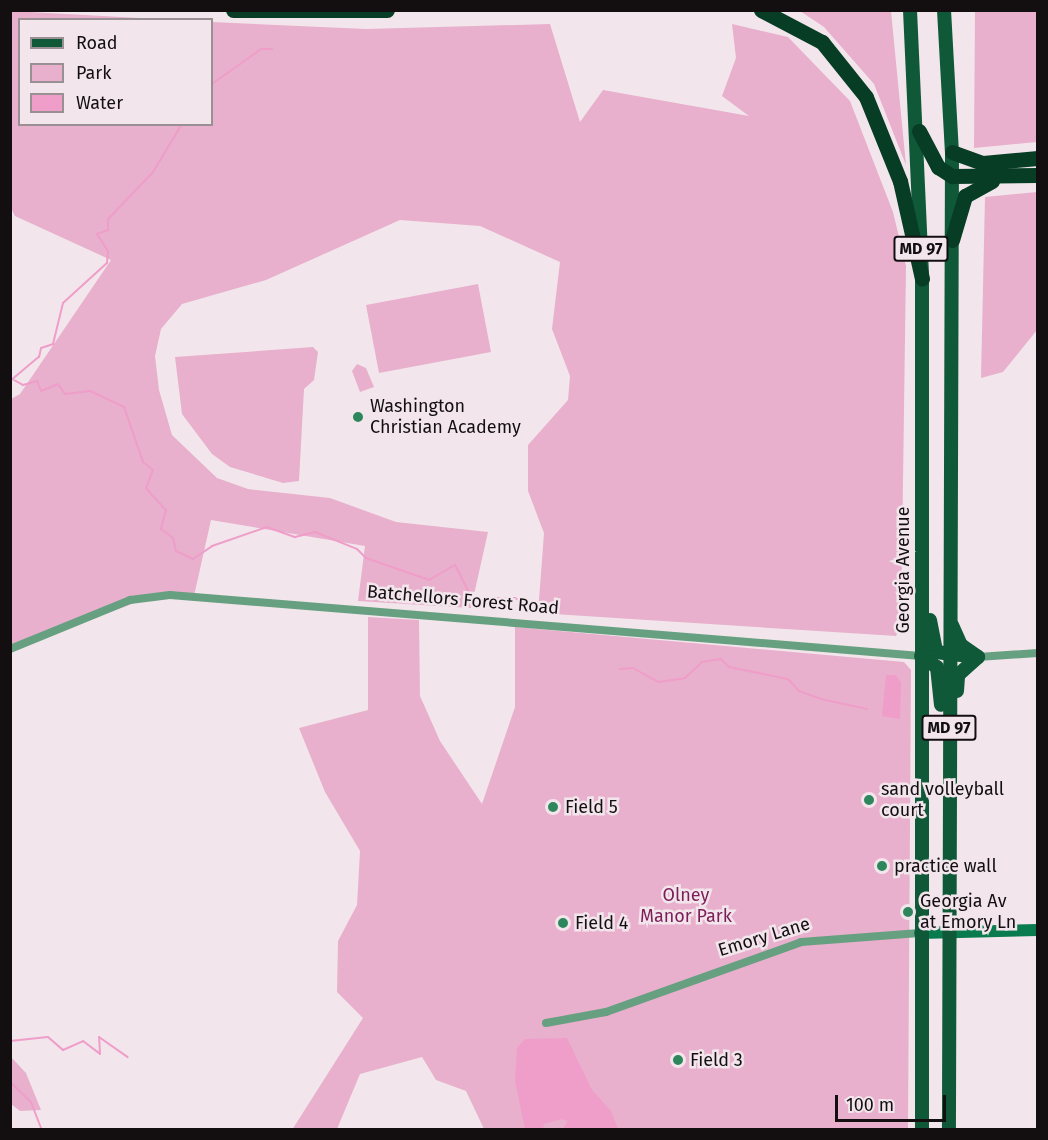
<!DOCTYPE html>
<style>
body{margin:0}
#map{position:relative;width:1048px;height:1140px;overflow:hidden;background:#f2e6ec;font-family:"Fira Sans",sans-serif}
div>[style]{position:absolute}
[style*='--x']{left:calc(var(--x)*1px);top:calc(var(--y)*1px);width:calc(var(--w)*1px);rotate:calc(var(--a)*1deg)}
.green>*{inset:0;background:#e8b0cc}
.water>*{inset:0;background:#ef9dc9}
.stream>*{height:2px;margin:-1px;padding:0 1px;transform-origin:1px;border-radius:1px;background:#ef9dc9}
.street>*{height:8px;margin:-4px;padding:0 4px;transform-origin:4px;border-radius:4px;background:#67a080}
.secondary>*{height:12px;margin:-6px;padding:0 6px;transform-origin:6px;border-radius:6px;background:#0a7b4e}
.primary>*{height:14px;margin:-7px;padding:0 7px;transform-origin:7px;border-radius:7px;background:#105938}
.highway>*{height:15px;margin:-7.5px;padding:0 7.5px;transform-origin:7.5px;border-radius:7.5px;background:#073d25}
.dots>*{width:16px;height:16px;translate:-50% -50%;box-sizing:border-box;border:3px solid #f2e6ec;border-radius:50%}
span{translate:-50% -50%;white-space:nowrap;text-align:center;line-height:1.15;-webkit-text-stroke:5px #f2e6ec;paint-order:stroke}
.shield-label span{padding:2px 4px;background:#f2e6ec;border:2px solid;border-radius:4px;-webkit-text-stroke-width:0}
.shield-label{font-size:16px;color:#130f11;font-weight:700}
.poi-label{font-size:18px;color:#130f11}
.left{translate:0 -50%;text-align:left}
.street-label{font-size:18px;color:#130f11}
.park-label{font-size:18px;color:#7c1e58}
.frame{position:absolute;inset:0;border:12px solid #130f11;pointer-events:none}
.legend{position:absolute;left:18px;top:18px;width:195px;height:108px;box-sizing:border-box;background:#f2e6ec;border:2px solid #999094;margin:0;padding:8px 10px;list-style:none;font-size:18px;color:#130f11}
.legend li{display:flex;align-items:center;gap:12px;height:30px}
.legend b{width:30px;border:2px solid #999094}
.scale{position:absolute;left:835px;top:1095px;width:111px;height:27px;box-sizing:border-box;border:3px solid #130f11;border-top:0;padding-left:8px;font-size:18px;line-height:21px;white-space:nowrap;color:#130f11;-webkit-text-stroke:4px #f2e6ec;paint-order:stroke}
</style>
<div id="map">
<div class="green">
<div style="clip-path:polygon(11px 11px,158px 19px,20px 20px,20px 124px,212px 124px,212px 22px,366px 29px,550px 24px,580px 122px,603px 90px,749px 116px,722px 96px,736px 58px,732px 24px,788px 37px,850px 101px,893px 212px,906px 266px,901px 625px,896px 636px,538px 613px,544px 533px,528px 491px,528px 445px,568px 400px,570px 376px,552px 329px,560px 262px,480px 226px,400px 220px,266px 280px,182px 304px,161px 329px,155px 356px,159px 390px,172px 435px,217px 478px,248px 489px,330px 498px,396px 522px,488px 532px,471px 608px,358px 601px,365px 546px,211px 520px,194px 596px,153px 596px,11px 649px,11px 399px,20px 394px,111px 260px,15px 216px,11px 208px)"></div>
<div style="clip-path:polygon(800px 11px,891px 11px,906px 165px,874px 84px,824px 27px)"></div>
<div style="clip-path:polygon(975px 11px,1037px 11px,1037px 142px,974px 148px)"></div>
<div style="clip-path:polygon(1037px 192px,1037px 330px,1003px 372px,981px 378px,985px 197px)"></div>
<div style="clip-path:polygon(478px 284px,491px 352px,379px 373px,366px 305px)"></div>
<div style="clip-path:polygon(313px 347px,318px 352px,314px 380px,304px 389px,299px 481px,283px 483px,230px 467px,212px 454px,182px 414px,175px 357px)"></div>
<div style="clip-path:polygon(357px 364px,366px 368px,374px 387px,360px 392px,352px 371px)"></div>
<div style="clip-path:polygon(368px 617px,419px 620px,420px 696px,440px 741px,482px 804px,515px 707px,515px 627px,904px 662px,911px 670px,908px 1129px,484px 1129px,466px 1091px,436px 1080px,422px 1057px,360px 1074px,337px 1129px,292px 1130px,363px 1018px,337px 992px,338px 941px,357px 905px,360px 851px,325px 792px,299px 728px,368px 710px)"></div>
<div style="clip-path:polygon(11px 1057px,26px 1073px,41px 1110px,20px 1111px,11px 1104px)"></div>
</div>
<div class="water">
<div style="clip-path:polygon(886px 675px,896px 675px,901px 683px,900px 719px,882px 716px)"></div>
<div style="clip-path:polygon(567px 1038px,592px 1090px,611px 1111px,618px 1129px,563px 1129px,568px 1121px,561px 1119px,544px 1124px,543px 1129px,525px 1129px,515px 1081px,517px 1048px,525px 1039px)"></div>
</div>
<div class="stream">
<div style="--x:212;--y:84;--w:60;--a:-35.5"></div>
<div style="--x:261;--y:49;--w:11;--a:0"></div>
<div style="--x:14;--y:380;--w:10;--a:29"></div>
<div style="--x:23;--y:385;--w:15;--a:-16"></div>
<div style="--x:37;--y:381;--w:11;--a:68"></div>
<div style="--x:41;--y:391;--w:18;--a:-22"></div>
<div style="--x:58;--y:384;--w:12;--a:55"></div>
<div style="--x:65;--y:394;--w:25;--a:-7"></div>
<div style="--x:90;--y:391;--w:38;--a:25"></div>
<div style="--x:124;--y:407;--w:58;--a:70.9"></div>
<div style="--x:143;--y:462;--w:13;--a:39"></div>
<div style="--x:153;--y:470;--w:19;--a:111"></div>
<div style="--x:146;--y:488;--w:30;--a:48"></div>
<div style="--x:166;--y:510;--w:20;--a:105"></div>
<div style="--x:161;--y:529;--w:15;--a:37"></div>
<div style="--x:173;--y:538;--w:13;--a:77"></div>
<div style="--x:176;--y:551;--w:19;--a:25"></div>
<div style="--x:193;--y:559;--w:23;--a:-34"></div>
<div style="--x:212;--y:546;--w:58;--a:-19.1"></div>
<div style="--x:267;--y:527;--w:30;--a:20"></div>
<div style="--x:295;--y:537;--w:21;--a:-14"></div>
<div style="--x:315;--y:532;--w:45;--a:22"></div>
<div style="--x:357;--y:549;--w:13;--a:45"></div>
<div style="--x:366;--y:558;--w:67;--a:19.2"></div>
<div style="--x:429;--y:580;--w:30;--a:-30"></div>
<div style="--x:455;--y:565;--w:37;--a:63"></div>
<div style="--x:472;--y:598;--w:43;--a:0"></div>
<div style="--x:515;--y:598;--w:22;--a:30"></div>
<div style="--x:10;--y:381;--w:38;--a:-40"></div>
<div style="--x:39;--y:357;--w:9;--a:-77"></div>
<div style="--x:41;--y:348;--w:13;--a:-18"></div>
<div style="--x:53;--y:344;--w:42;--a:-76.3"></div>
<div style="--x:63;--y:303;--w:59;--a:-42.3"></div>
<div style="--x:107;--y:263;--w:12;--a:-85"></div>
<div style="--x:108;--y:251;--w:20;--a:-123"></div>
<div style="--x:97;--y:234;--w:12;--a:-20"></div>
<div style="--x:108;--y:230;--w:11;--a:-90"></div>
<div style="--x:108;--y:219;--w:65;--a:-46.2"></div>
<div style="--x:153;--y:172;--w:56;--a:-58.9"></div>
<div style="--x:620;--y:669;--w:13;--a:-4"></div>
<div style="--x:633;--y:668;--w:29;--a:29"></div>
<div style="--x:658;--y:682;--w:27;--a:-8"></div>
<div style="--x:685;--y:678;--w:23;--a:-43"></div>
<div style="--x:702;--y:662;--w:19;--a:-9"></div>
<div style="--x:721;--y:659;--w:11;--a:45"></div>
<div style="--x:729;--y:667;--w:60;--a:11.5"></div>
<div style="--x:788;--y:679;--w:16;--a:47"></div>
<div style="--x:799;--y:691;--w:23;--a:20"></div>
<div style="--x:821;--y:699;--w:47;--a:12.3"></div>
<div style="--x:10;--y:1041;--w:38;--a:-6"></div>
<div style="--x:48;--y:1037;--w:20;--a:41"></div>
<div style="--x:63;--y:1050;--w:22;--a:-24"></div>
<div style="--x:83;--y:1041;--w:21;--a:37"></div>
<div style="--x:100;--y:1054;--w:17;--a:-93"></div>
<div style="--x:99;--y:1037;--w:35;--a:35"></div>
<div style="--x:10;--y:1082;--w:29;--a:44"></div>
<div style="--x:31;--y:1102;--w:30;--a:69"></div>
</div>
<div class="street">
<div style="--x:10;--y:649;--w:130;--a:-22.2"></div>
<div style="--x:130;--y:600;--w:40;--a:-7.1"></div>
<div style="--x:170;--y:595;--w:753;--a:4.64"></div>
<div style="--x:978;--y:657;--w:60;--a:-3.8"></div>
<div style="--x:546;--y:1023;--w:61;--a:-10.4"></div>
<div style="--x:606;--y:1012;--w:207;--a:-19.7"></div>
<div style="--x:801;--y:942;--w:119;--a:-4.3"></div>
</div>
<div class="secondary">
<div style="--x:920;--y:933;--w:118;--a:-1.5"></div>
</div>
<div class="primary">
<div style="--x:910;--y:10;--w:269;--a:87.4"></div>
<div style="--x:922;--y:279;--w:851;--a:90"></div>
<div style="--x:944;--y:10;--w:142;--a:86.8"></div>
<div style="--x:952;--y:152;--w:978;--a:90.18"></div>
<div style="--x:930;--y:620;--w:33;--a:79"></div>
<div style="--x:936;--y:652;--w:42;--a:6.8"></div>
<div style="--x:952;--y:625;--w:22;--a:66"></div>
<div style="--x:961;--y:645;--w:21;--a:35"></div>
<div style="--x:921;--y:656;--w:19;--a:35"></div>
<div style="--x:937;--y:667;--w:38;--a:84"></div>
<div style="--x:957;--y:691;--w:16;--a:-86"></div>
<div style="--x:958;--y:675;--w:27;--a:-42"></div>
</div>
<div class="highway">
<div style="--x:233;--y:10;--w:154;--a:0"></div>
<div style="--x:761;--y:10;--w:69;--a:27.7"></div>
<div style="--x:822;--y:42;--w:70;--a:51.3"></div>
<div style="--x:866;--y:97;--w:91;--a:68"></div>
<div style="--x:900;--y:181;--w:100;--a:77.3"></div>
<div style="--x:919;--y:131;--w:41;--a:62.2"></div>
<div style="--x:938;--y:167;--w:17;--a:33"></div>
<div style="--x:952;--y:176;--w:86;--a:-0.7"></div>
<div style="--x:952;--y:152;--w:33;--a:20"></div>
<div style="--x:983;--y:163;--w:55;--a:-5.2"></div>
<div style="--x:952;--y:240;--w:46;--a:-73.5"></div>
<div style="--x:965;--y:196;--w:31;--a:-29"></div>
</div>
<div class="dots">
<div style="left:358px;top:417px;background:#2e875c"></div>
<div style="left:869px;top:800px;background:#2e875c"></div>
<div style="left:553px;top:807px;background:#2e875c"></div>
<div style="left:882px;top:866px;background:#2e875c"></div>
<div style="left:908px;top:912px;background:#2e875c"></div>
<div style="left:563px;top:923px;background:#2e875c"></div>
<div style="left:678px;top:1060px;background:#2e875c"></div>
</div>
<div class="shield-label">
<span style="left:921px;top:249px">MD 97</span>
<span style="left:949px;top:728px">MD 97</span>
</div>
<div class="poi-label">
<span class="left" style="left:370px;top:417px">Washington<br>Christian Academy</span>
<span class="left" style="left:881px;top:800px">sand volleyball<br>court</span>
<span class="left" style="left:565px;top:807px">Field 5</span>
<span class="left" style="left:894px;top:866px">practice wall</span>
<span class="left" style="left:920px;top:912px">Georgia Av<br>at Emory Ln</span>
<span class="left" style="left:575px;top:923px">Field 4</span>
<span class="left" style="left:690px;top:1060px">Field 3</span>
</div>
<div class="street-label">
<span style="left:903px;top:570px;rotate:-90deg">Georgia Avenue</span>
<span style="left:463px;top:600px;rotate:5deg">Batchellors Forest Road</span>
<span style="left:764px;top:937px;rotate:-17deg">Emory Lane</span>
</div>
<div class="park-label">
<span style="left:686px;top:906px">Olney<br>Manor Park</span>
</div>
<div class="frame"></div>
<ul class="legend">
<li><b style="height:8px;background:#105938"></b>Road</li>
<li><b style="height:16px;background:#e8b0cc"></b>Park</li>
<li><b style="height:16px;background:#ef9dc9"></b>Water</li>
</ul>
<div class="scale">100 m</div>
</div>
